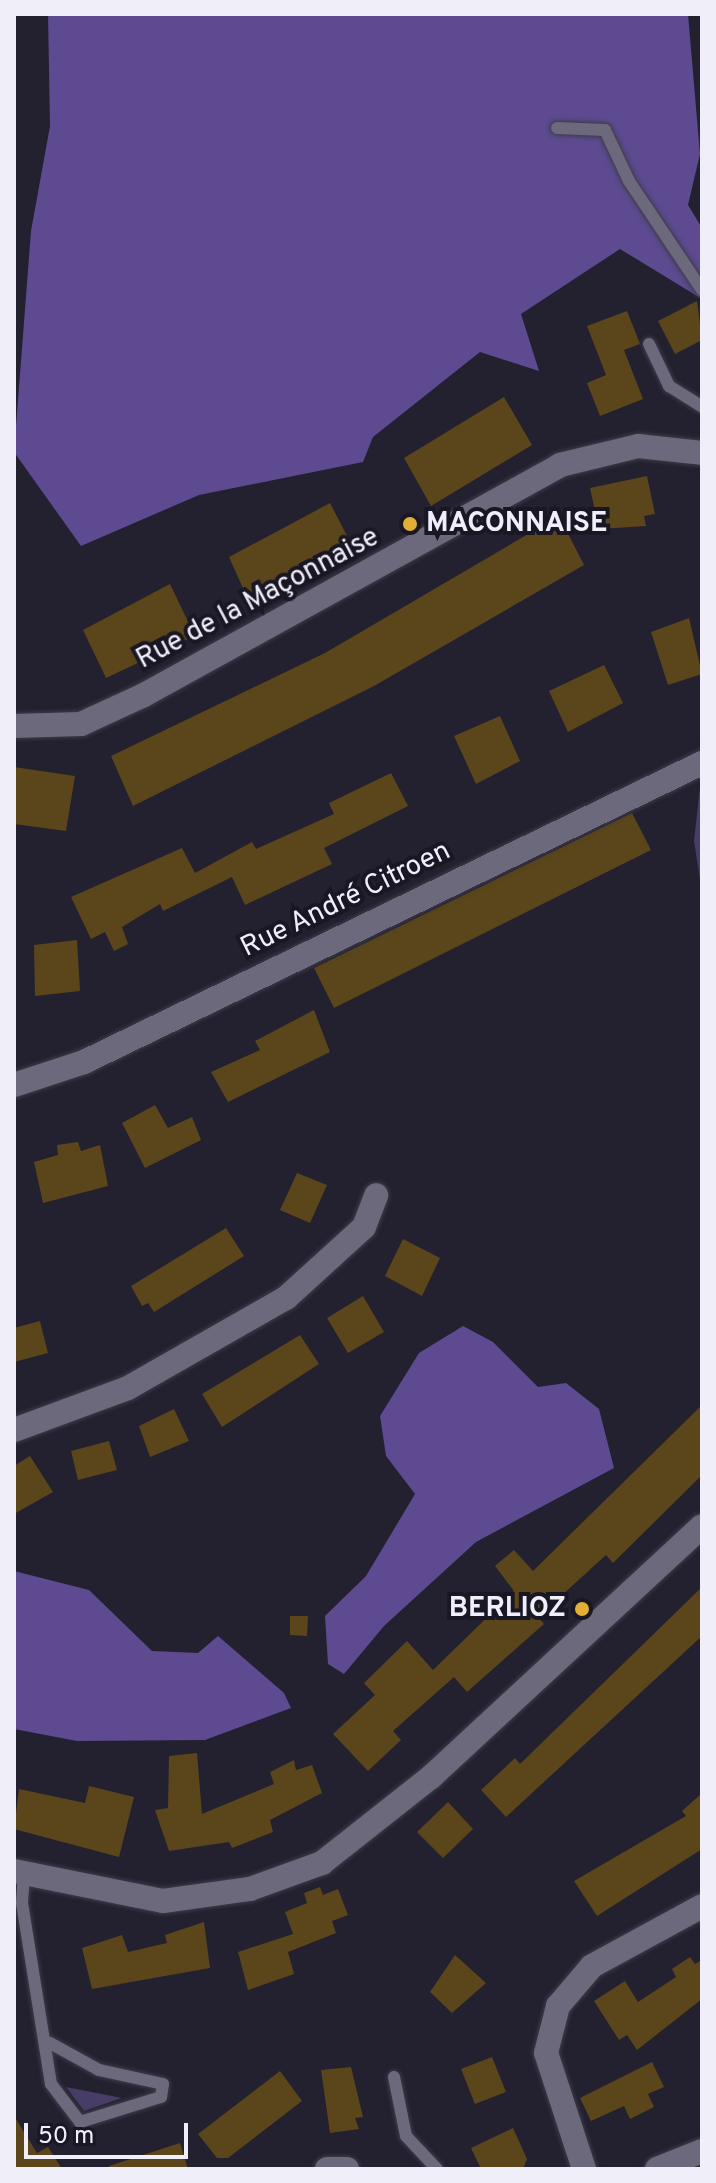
<!DOCTYPE html>
<meta charset="utf-8">
<style>
body{margin:0}
#map{position:relative;width:716px;height:2183px;overflow:hidden;background:#23202f;font-family:Overpass,sans-serif}
div>[style]{position:absolute}
[style*='--x']{left:calc(var(--x)*1px);top:calc(var(--y)*1px);width:calc(var(--w)*1px);rotate:calc(var(--a)*1deg)}
.green>*{inset:0;background:#473d66}
.forest>*{inset:0;background:#5d4a90}
.building>*{inset:0;background:#5a461a}
.roads{filter:drop-shadow(0 0 2px #3f3b49) drop-shadow(0 0 2px #3f3b49)}
.lane>*{height:12px;margin:-6px;padding:0 6px;transform-origin:6px;border-radius:6px;background:#6d697c}
.street>*{height:24px;margin:-12px;padding:0 12px;transform-origin:12px;border-radius:12px;background:#6d697c}
.dots>*{width:22px;height:22px;translate:-50% -50%;box-sizing:border-box;border:4px solid #1a1725;border-radius:50%}
span{translate:-50% -50%;white-space:nowrap;text-align:center;line-height:1.15;-webkit-text-stroke:8px #1a1725;paint-order:stroke}
.poi-label{font-size:28px;color:#f0eef9;font-weight:700}
.left{translate:0 -50%;text-align:left}
.right{translate:-100% -50%;text-align:right}
.street-label{font-size:28px;color:#f0eef9}
.frame{position:absolute;inset:0;border:16px solid #f0eef9;pointer-events:none}
.scale{position:absolute;left:24px;top:2123px;width:164px;height:36px;box-sizing:border-box;border:4px solid #f0eef9;border-top:0;padding-left:10px;font-size:24px;line-height:28px;white-space:nowrap;color:#f0eef9;-webkit-text-stroke:6px #1a1725;paint-order:stroke}
</style>
<div id="map">
<div class="green">
<div style="clip-path:polygon(702px 769px,702px 892px,694px 841px)"></div>
<div style="clip-path:polygon(66px 2087px,122px 2098px,84px 2111px)"></div>
</div>
<div class="forest">
<div style="clip-path:polygon(48px 14px,688px 14px,700px 154px,688px 205px,702px 228px,702px 299px,620px 249px,521px 314px,539px 371px,480px 352px,373px 437px,363px 462px,199px 495px,81px 546px,14px 452px,31px 231px,50px 126px)"></div>
<div style="clip-path:polygon(463px 1326px,493px 1342px,538px 1387px,566px 1383px,599px 1409px,614px 1468px,476px 1542px,384px 1626px,344px 1674px,328px 1664px,325px 1616px,366px 1576px,415px 1494px,386px 1456px,380px 1416px,419px 1353px)"></div>
<div style="clip-path:polygon(14px 1571px,89px 1590px,152px 1651px,198px 1653px,218px 1636px,284px 1693px,291px 1708px,205px 1740px,77px 1741px,14px 1729px)"></div>
</div>
<div class="building">
<div style="clip-path:polygon(697px 301px,702px 340px,675px 354px,658px 321px)"></div>
<div style="clip-path:polygon(627px 311px,640px 344px,624px 350px,643px 399px,600px 416px,587px 383px,606px 375px,587px 326px)"></div>
<div style="clip-path:polygon(504px 397px,532px 445px,431px 506px,404px 458px)"></div>
<div style="clip-path:polygon(647px 476px,655px 514px,644px 516px,646px 526px,599px 529px,590px 488px)"></div>
<div style="clip-path:polygon(330px 503px,354px 549px,251px 606px,229px 557px)"></div>
<div style="clip-path:polygon(559px 516px,584px 565px,374px 686px,133px 806px,111px 756px,325px 653px)"></div>
<div style="clip-path:polygon(170px 584px,195px 636px,106px 678px,83px 630px)"></div>
<div style="clip-path:polygon(689px 618px,702px 674px,668px 685px,651px 632px)"></div>
<div style="clip-path:polygon(604px 665px,623px 703px,568px 732px,549px 691px)"></div>
<div style="clip-path:polygon(500px 716px,520px 761px,476px 784px,454px 736px)"></div>
<div style="clip-path:polygon(14px 767px,75px 776px,66px 831px,14px 824px)"></div>
<div style="clip-path:polygon(391px 773px,408px 806px,324px 848px,332px 864px,245px 905px,232px 877px,163px 911px,160px 904px,122px 927px,128px 944px,114px 951px,105px 932px,91px 939px,71px 897px,182px 848px,195px 873px,252px 842px,256px 849px,334px 814px,329px 803px)"></div>
<div style="clip-path:polygon(632px 813px,651px 850px,334px 1008px,314px 968px)"></div>
<div style="clip-path:polygon(77px 940px,80px 991px,35px 996px,34px 945px)"></div>
<div style="clip-path:polygon(314px 1010px,330px 1052px,228px 1102px,211px 1072px,260px 1050px,255px 1041px)"></div>
<div style="clip-path:polygon(155px 1105px,168px 1128px,192px 1117px,201px 1140px,145px 1168px,122px 1123px)"></div>
<div style="clip-path:polygon(78px 1142px,81px 1151px,100px 1145px,108px 1186px,43px 1203px,34px 1162px,58px 1155px,57px 1145px)"></div>
<div style="clip-path:polygon(297px 1173px,327px 1185px,310px 1223px,280px 1210px)"></div>
<div style="clip-path:polygon(226px 1228px,244px 1256px,154px 1312px,148px 1303px,142px 1306px,131px 1286px)"></div>
<div style="clip-path:polygon(403px 1239px,440px 1258px,422px 1296px,385px 1276px)"></div>
<div style="clip-path:polygon(363px 1296px,384px 1332px,348px 1353px,327px 1318px)"></div>
<div style="clip-path:polygon(40px 1321px,48px 1353px,14px 1362px,14px 1328px)"></div>
<div style="clip-path:polygon(300px 1335px,319px 1364px,222px 1427px,202px 1394px)"></div>
<div style="clip-path:polygon(702px 1405px,702px 1475px,613px 1563px,606px 1555px,538px 1617px,544px 1624px,467px 1692px,454px 1677px,393px 1731px,401px 1740px,368px 1771px,333px 1734px,375px 1695px,364px 1683px,407px 1641px,433px 1670px,514px 1591px,495px 1566px,514px 1550px,533px 1571px)"></div>
<div style="clip-path:polygon(174px 1409px,189px 1441px,150px 1457px,139px 1426px)"></div>
<div style="clip-path:polygon(109px 1441px,117px 1470px,78px 1480px,71px 1451px)"></div>
<div style="clip-path:polygon(30px 1456px,53px 1492px,14px 1514px,14px 1466px)"></div>
<div style="clip-path:polygon(702px 1587px,702px 1636px,506px 1817px,481px 1790px,515px 1758px,520px 1764px)"></div>
<div style="clip-path:polygon(290px 1616px,308px 1616px,307px 1636px,290px 1635px)"></div>
<div style="clip-path:polygon(197px 1753px,202px 1814px,274px 1784px,270px 1772px,294px 1760px,296px 1770px,312px 1765px,322px 1793px,270px 1820px,273px 1832px,232px 1848px,229px 1842px,169px 1851px,155px 1810px,168px 1808px,169px 1756px)"></div>
<div style="clip-path:polygon(89px 1786px,134px 1797px,119px 1857px,14px 1829px,19px 1789px,85px 1803px)"></div>
<div style="clip-path:polygon(702px 1793px,702px 1849px,597px 1916px,574px 1881px,686px 1816px,682px 1811px)"></div>
<div style="clip-path:polygon(448px 1802px,473px 1829px,443px 1858px,417px 1832px)"></div>
<div style="clip-path:polygon(320px 1887px,323px 1895px,338px 1889px,348px 1915px,332px 1921px,336px 1933px,288px 1952px,294px 1974px,248px 1990px,238px 1952px,293px 1934px,285px 1912px,307px 1903px,304px 1893px)"></div>
<div style="clip-path:polygon(204px 1922px,210px 1968px,92px 1989px,82px 1948px,122px 1935px,128px 1952px,167px 1943px,165px 1935px)"></div>
<div style="clip-path:polygon(455px 1955px,486px 1983px,452px 2013px,430px 1992px)"></div>
<div style="clip-path:polygon(690px 1957px,695px 1964px,702px 1960px,702px 1999px,637px 2050px,627px 2035px,619px 2040px,594px 2001px,625px 1981px,638px 2002px,676px 1977px,672px 1969px)"></div>
<div style="clip-path:polygon(492px 2057px,506px 2092px,475px 2104px,461px 2069px)"></div>
<div style="clip-path:polygon(652px 2062px,664px 2087px,648px 2094px,654px 2107px,630px 2119px,624px 2106px,591px 2121px,580px 2098px)"></div>
<div style="clip-path:polygon(351px 2067px,363px 2117px,355px 2118px,359px 2129px,330px 2133px,321px 2070px)"></div>
<div style="clip-path:polygon(280px 2071px,302px 2101px,228px 2158px,217px 2158px,198px 2134px)"></div>
<div style="clip-path:polygon(14px 2116px,37px 2153px,48px 2147px,62px 2169px,14px 2169px)"></div>
<div style="clip-path:polygon(513px 2128px,527px 2159px,523px 2169px,481px 2169px,471px 2148px)"></div>
<div style="clip-path:polygon(180px 2143px,188px 2169px,110px 2169px,109px 2166px)"></div>
</div>
<div class="roads">
<div class="lane">
<div style="--x:557;--y:128;--w:48;--a:2.4"></div>
<div style="--x:605;--y:130;--w:56;--a:64.8"></div>
<div style="--x:629;--y:181;--w:131;--a:56.2"></div>
<div style="--x:649;--y:344;--w:47;--a:64.5"></div>
<div style="--x:669;--y:386;--w:39;--a:32"></div>
<div style="--x:24;--y:1874;--w:29;--a:94"></div>
<div style="--x:22;--y:1903;--w:183;--a:80.9"></div>
<div style="--x:51;--y:2084;--w:48;--a:52.7"></div>
<div style="--x:80;--y:2122;--w:85;--a:-17.2"></div>
<div style="--x:161;--y:2097;--w:13;--a:-81"></div>
<div style="--x:163;--y:2084;--w:66;--a:-167.7"></div>
<div style="--x:99;--y:2070;--w:56;--a:-151.1"></div>
<div style="--x:394;--y:2077;--w:60;--a:78.5"></div>
<div style="--x:406;--y:2136;--w:45;--a:46.8"></div>
</div>
<div class="street">
<div style="--x:14;--y:726;--w:67;--a:-1.7"></div>
<div style="--x:81;--y:724;--w:69;--a:-24.7"></div>
<div style="--x:144;--y:695;--w:475;--a:-28.9"></div>
<div style="--x:560;--y:465;--w:80;--a:-13.7"></div>
<div style="--x:638;--y:446;--w:64;--a:6.2"></div>
<div style="--x:14;--y:1085;--w:74;--a:-18.2"></div>
<div style="--x:84;--y:1062;--w:687;--a:-25.82"></div>
<div style="--x:14;--y:1430;--w:121;--a:-20.2"></div>
<div style="--x:128;--y:1388;--w:182;--a:-29.7"></div>
<div style="--x:286;--y:1298;--w:105;--a:-42.3"></div>
<div style="--x:364;--y:1227;--w:34;--a:-69"></div>
<div style="--x:14;--y:1871;--w:152;--a:11.4"></div>
<div style="--x:163;--y:1901;--w:88;--a:-7.9"></div>
<div style="--x:250;--y:1889;--w:77;--a:-19.9"></div>
<div style="--x:322;--y:1863;--w:139;--a:-38.3"></div>
<div style="--x:431;--y:1777;--w:369;--a:-42.8"></div>
<div style="--x:327;--y:2169;--w:20;--a:0"></div>
<div style="--x:584;--y:2169;--w:122;--a:-108.1"></div>
<div style="--x:546;--y:2053;--w:49;--a:-75.7"></div>
<div style="--x:558;--y:2006;--w:52;--a:-49.6"></div>
<div style="--x:592;--y:1966;--w:125;--a:-28.6"></div>
<div style="--x:657;--y:2169;--w:48;--a:-21.8"></div>
</div>
</div>
<div class="dots">
<div style="left:410px;top:524px;background:#e2af34"></div>
<div style="left:582px;top:1609px;background:#e2af34"></div>
</div>
<div class="poi-label">
<span class="left" style="left:426px;top:524px">MACONNAISE</span>
<span class="right" style="left:566px;top:1609px">BERLIOZ</span>
</div>
<div class="street-label">
<span style="left:258px;top:599px;rotate:-28deg">Rue de la Maçonnaise</span>
<span style="left:346px;top:900px;rotate:-26deg">Rue André Citroen</span>
</div>
<div class="frame"></div>
<div class="scale">50 m</div>
</div>
